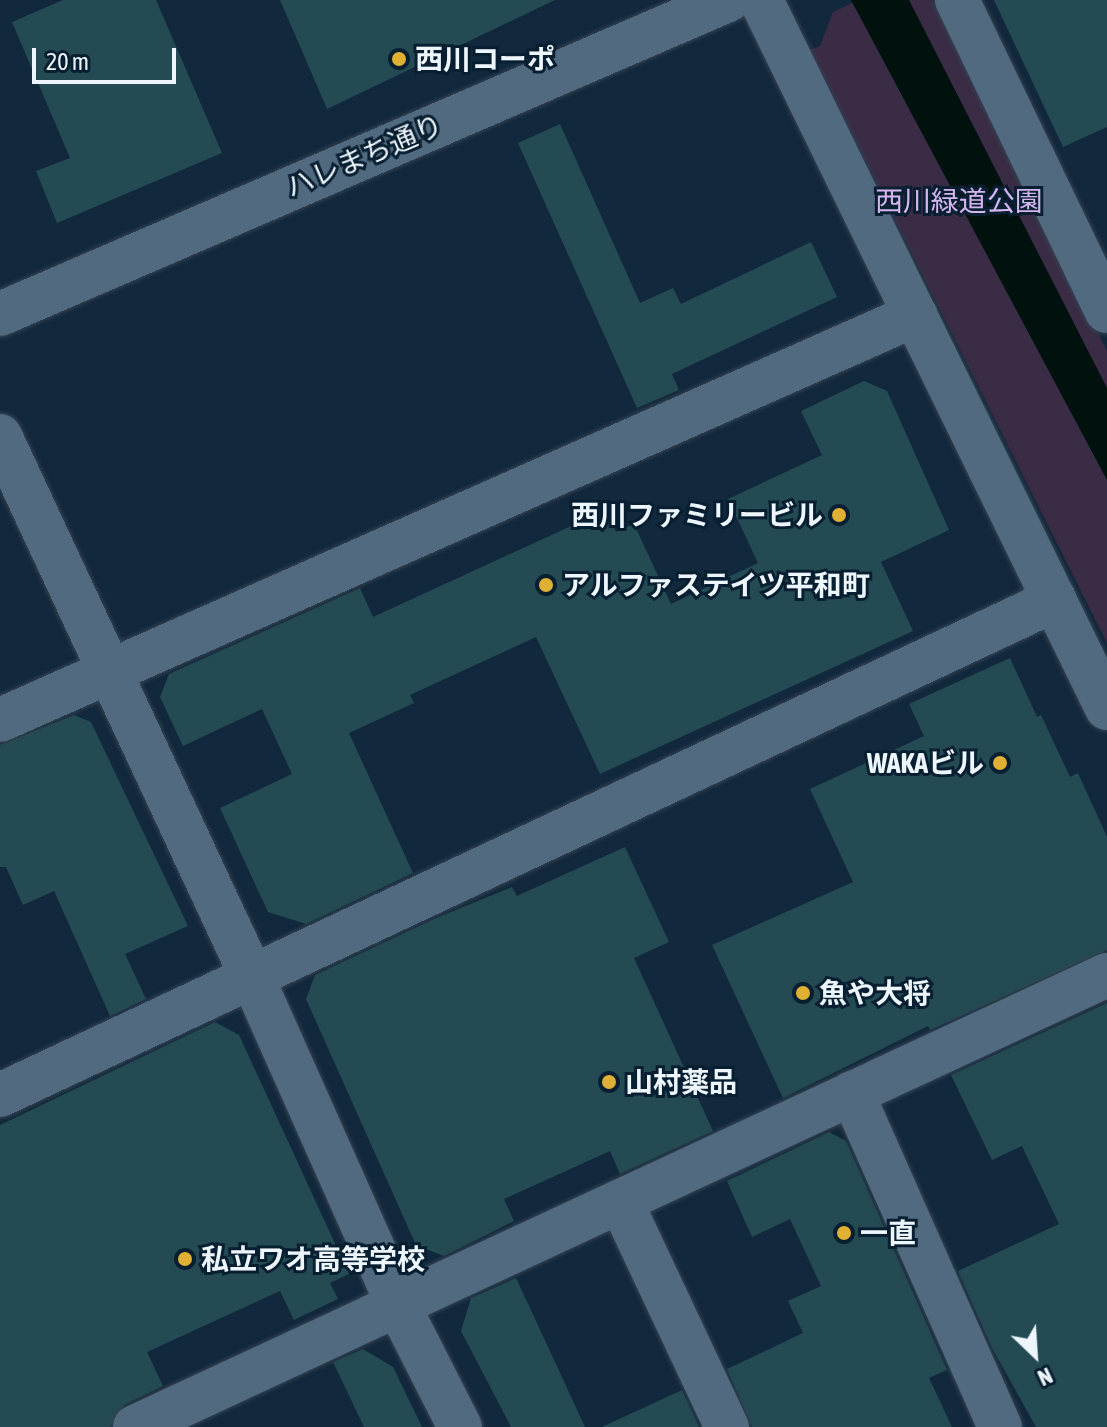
<!DOCTYPE html>
<meta charset="utf-8">
<style>
body{margin:0}
#map{position:relative;width:1107px;height:1427px;overflow:hidden;background:#12283c;font-family:"Asap Condensed","Noto Sans JP",sans-serif}
div>[style]{position:absolute}
[style*='--x']{left:calc(var(--x)*1px);top:calc(var(--y)*1px);width:calc(var(--w)*1px);rotate:calc(var(--a)*1deg)}
.green>*{inset:0;background:#3a2c44}
.water>*{inset:0;background:#00110e}
.building>*{inset:0;background:#244b53}
.roads{filter:drop-shadow(0 0 2px #344352) drop-shadow(0 0 2px #344352)}
.minor>*{height:44px;margin:-22px;padding:0 22px;transform-origin:22px;border-radius:22px;background:#526a80}
.dots>*{width:22px;height:22px;translate:-50% -50%;box-sizing:border-box;border:4px solid #081f31;border-radius:50%}
span{translate:-50% -50%;white-space:nowrap;text-align:center;line-height:1.15;-webkit-text-stroke:6px #081f31;paint-order:stroke}
.poi-label{font-size:28px;color:#edf5fd;font-weight:700}
.left{translate:0 -50%;text-align:left}
.right{translate:-100% -50%;text-align:right}
.street-label{font-size:28px;color:#edf5fd}
.park-label{font-size:28px;color:#d5b5ee}
.north{position:absolute;left:995px;top:1315px;width:80px;height:80px;-webkit-text-stroke:6px #081f31;paint-order:stroke;rotate:155deg;font-size:22px;font-weight:700;line-height:32px;text-align:center;color:#edf5fd}
.north::after{content:'';display:block;margin:auto;width:28px;height:36px;background:#edf5fd;clip-path:polygon(50% 0,100% 100%,50% 72%,0 100%)}
.scale{position:absolute;left:32px;top:48px;width:144px;height:36px;box-sizing:border-box;border:4px solid #edf5fd;border-top:0;padding-left:10px;font-size:24px;line-height:28px;white-space:nowrap;color:#edf5fd;-webkit-text-stroke:6px #081f31;paint-order:stroke}
</style>
<div id="map">
<div class="green">
<div style="clip-path:polygon(859px 0,932px 0,1107px 351px,1107px 643px,810px 50px,820px 46px,833px 12px)"></div>
</div>
<div class="water">
<div style="clip-path:polygon(851px 0,909px 0,1107px 388px,1107px 480px)"></div>
</div>
<div class="building">
<div style="clip-path:polygon(63px 0,156px 0,222px 153px,57px 223px,36px 171px,70px 158px,12px 22px)"></div>
<div style="clip-path:polygon(280px 0,555px 0,327px 109px)"></div>
<div style="clip-path:polygon(994px 0,1107px 0,1107px 127px,1063px 147px)"></div>
<div style="clip-path:polygon(560px 124px,640px 303px,673px 288px,681px 304px,811px 242px,837px 297px,672px 374px,679px 390px,637px 408px,518px 143px)"></div>
<div style="clip-path:polygon(864px 381px,887px 391px,949px 530px,881px 562px,913px 631px,600px 774px,536px 637px,410px 695px,414px 703px,349px 733px,413px 873px,306px 924px,268px 912px,220px 808px,292px 774px,262px 709px,183px 746px,160px 697px,169px 674px,360px 588px,373px 617px,606px 510px,616px 532px,634px 524px,671px 604px,758px 563px,728px 499px,822px 455px,801px 411px)"></div>
<div style="clip-path:polygon(1010px 658px,1037px 717px,1041px 715px,1070px 777px,1078px 773px,1107px 837px,1107px 950px,930px 1030px,928px 1026px,783px 1098px,712px 945px,853px 882px,810px 789px,924px 736px,909px 704px)"></div>
<div style="clip-path:polygon(74px 715px,91px 722px,188px 926px,125px 954px,146px 999px,110px 1016px,54px 891px,23px 905px,6px 867px,0 867px,0 745px)"></div>
<div style="clip-path:polygon(625px 847px,669px 942px,634px 958px,713px 1131px,620px 1174px,610px 1151px,504px 1199px,514px 1221px,444px 1256px,416px 1245px,306px 999px,315px 975px,434px 919px,512px 887px,517px 896px)"></div>
<div style="clip-path:polygon(1107px 1003px,1107px 1427px,1036px 1427px,992px 1348px,958px 1271px,1059px 1224px,1022px 1146px,992px 1160px,951px 1075px)"></div>
<div style="clip-path:polygon(215px 1022px,239px 1035px,349px 1274px,330px 1283px,338px 1299px,294px 1320px,280px 1291px,147px 1352px,163px 1386px,124px 1405px,110px 1427px,0 1427px,0 1125px)"></div>
<div style="clip-path:polygon(829px 1132px,846px 1141px,947px 1370px,929px 1378px,952px 1427px,752px 1427px,727px 1369px,803px 1333px,788px 1301px,821px 1286px,790px 1219px,752px 1237px,727px 1181px)"></div>
<div style="clip-path:polygon(516px 1278px,536px 1321px,585px 1427px,511px 1427px,461px 1331px,471px 1298px)"></div>
<div style="clip-path:polygon(363px 1349px,393px 1367px,422px 1427px,364px 1427px,333px 1362px)"></div>
<div style="clip-path:polygon(682px 1390px,699px 1427px,602px 1427px)"></div>
</div>
<div class="roads">
<div class="minor">
<div style="--x:761;--y:0;--w:788;--a:63.96"></div>
<div style="--x:957;--y:0;--w:345;--a:64.3"></div>
<div style="--x:0;--y:314;--w:793;--a:-23.33"></div>
<div style="--x:0;--y:436;--w:599;--a:65.02"></div>
<div style="--x:253;--y:979;--w:357;--a:66"></div>
<div style="--x:398;--y:1305;--w:137;--a:63.1"></div>
<div style="--x:0;--y:720;--w:1001;--a:-23.88"></div>
<div style="--x:852;--y:1093;--w:365;--a:66.1"></div>
<div style="--x:0;--y:1095;--w:1165;--a:-25.14"></div>
<div style="--x:621;--y:1202;--w:249;--a:64.8"></div>
<div style="--x:135;--y:1427;--w:1072;--a:-24.94"></div>
</div>
</div>
<div class="dots">
<div style="left:399px;top:59px;background:#dfb034"></div>
<div style="left:839px;top:515px;background:#dfb034"></div>
<div style="left:546px;top:585px;background:#dfb034"></div>
<div style="left:1000px;top:763px;background:#dfb034"></div>
<div style="left:803px;top:993px;background:#dfb034"></div>
<div style="left:609px;top:1082px;background:#dfb034"></div>
<div style="left:844px;top:1233px;background:#dfb034"></div>
<div style="left:185px;top:1259px;background:#dfb034"></div>
</div>
<div class="poi-label">
<span class="left" style="left:415px;top:59px">西川コーポ</span>
<span class="right" style="left:823px;top:515px">西川ファミリービル</span>
<span class="left" style="left:562px;top:585px">アルファステイツ平和町</span>
<span class="right" style="left:984px;top:763px">WAKAビル</span>
<span class="left" style="left:819px;top:993px">魚や大将</span>
<span class="left" style="left:625px;top:1082px">山村薬品</span>
<span class="left" style="left:860px;top:1233px">一直</span>
<span class="left" style="left:201px;top:1259px">私立ワオ高等学校</span>
</div>
<div class="street-label">
<span style="left:364px;top:156px;rotate:-23deg">ハレまち通り</span>
</div>
<div class="park-label">
<span style="left:959px;top:201px">西川緑道公園</span>
</div>
<div class="north">N</div>
<div class="scale">20 m</div>
</div>
